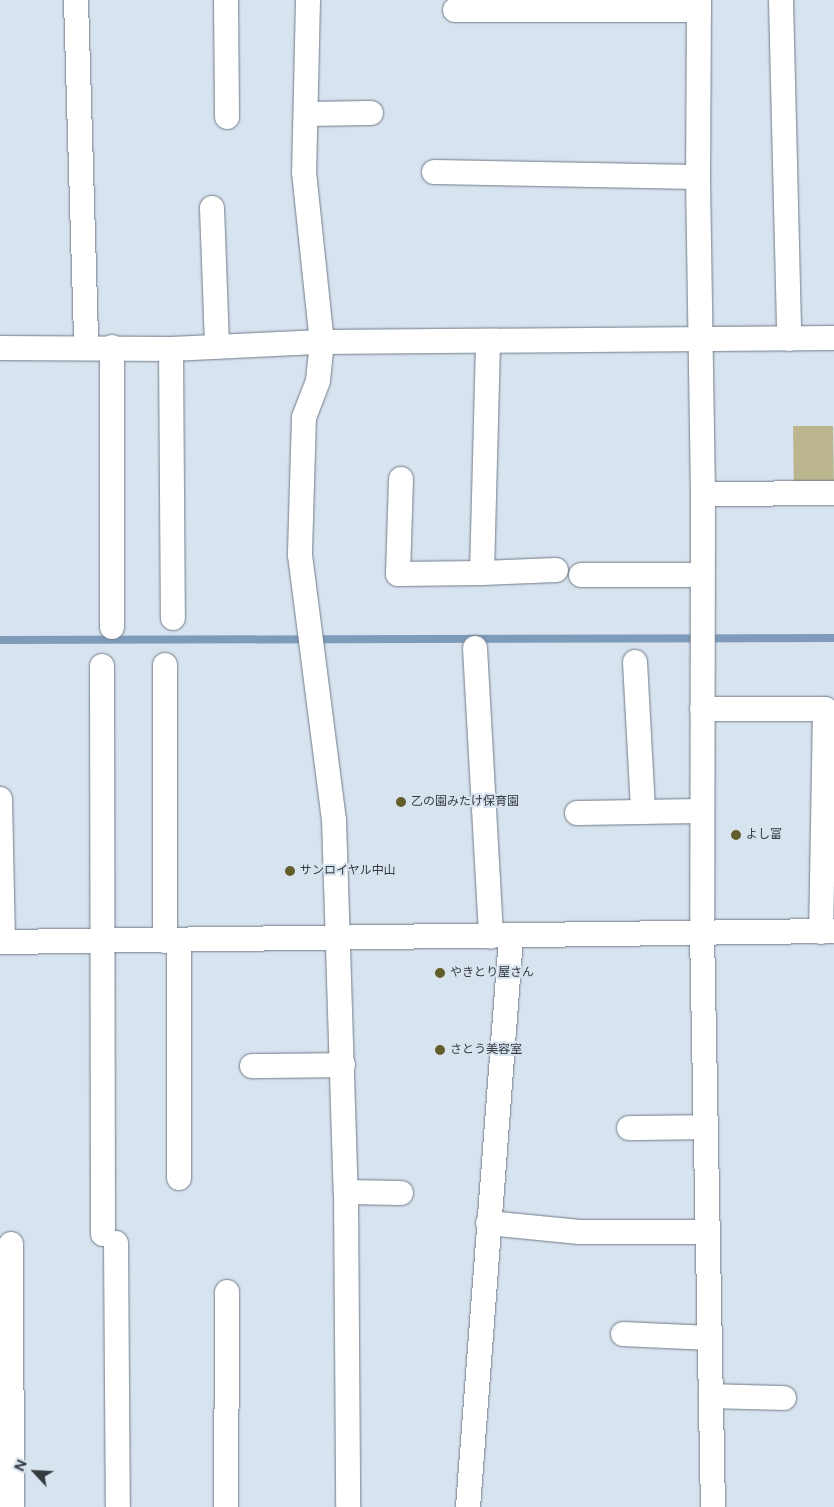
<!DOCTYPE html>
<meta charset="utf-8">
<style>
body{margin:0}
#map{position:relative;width:834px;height:1507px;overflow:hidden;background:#d8e3f0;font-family:Figtree,"Noto Sans JP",sans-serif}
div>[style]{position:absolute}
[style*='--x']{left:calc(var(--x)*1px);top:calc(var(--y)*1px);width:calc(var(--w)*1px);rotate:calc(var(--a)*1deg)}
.green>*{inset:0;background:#bbb68f}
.stream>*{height:8px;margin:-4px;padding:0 4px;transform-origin:4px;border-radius:4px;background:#7e9bbb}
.roads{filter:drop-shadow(0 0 1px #717c87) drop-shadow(0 0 1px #717c87)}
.street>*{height:24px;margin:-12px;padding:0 12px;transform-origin:12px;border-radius:12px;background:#fff}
.dots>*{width:14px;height:14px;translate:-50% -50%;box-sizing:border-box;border:2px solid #d8e3f0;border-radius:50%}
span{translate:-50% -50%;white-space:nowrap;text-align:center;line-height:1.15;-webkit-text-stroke:4px #d8e3f0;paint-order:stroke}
.poi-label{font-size:12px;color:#353a3f}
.left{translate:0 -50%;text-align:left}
.north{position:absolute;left:10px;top:1447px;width:50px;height:50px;-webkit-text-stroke:4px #d8e3f0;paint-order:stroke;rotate:295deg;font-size:14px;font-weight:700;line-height:20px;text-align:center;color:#353a3f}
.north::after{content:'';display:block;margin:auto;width:18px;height:22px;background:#353a3f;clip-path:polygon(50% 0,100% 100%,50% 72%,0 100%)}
</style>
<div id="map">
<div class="green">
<div style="clip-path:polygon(793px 426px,833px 426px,834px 493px,794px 494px)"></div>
</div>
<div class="stream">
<div style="--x:0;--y:640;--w:834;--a:-0.14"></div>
</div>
<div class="roads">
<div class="street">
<div style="--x:76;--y:0;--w:346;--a:88.3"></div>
<div style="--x:226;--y:0;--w:117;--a:89.5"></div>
<div style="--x:308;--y:0;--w:172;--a:91.3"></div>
<div style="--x:304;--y:172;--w:171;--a:84"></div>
<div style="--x:322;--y:342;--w:39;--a:96"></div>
<div style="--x:318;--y:381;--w:39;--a:111"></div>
<div style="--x:304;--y:417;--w:138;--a:91.7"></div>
<div style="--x:300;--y:555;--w:267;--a:82.7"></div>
<div style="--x:334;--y:820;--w:372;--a:88.2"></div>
<div style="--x:346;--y:1192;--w:315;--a:89.6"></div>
<div style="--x:699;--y:0;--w:177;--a:90.3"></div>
<div style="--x:698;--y:177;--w:317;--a:89.1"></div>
<div style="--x:703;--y:494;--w:437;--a:90.1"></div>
<div style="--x:702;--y:931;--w:576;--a:88.91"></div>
<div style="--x:781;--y:0;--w:339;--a:88.6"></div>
<div style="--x:455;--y:10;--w:244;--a:0"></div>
<div style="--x:306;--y:114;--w:65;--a:-0.9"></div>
<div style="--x:434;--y:172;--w:264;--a:1.1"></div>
<div style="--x:212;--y:208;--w:139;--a:87.9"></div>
<div style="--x:112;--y:347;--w:280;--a:90"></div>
<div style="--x:0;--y:348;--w:171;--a:0.3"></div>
<div style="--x:171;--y:349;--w:151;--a:-2.7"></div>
<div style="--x:322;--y:342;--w:512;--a:-0.45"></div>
<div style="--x:171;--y:349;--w:269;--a:89.6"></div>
<div style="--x:401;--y:479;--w:95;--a:91.8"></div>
<div style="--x:398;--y:574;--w:84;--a:-0.7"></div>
<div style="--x:482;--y:573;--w:231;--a:-88.5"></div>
<div style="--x:703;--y:494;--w:131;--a:-0.4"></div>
<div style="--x:482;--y:573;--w:74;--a:-2.3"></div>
<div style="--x:581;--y:575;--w:120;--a:0"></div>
<div style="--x:475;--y:648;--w:289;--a:86.8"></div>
<div style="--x:635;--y:662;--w:150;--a:86.9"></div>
<div style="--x:102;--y:666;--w:568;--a:89.9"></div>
<div style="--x:702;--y:709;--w:123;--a:0"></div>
<div style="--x:825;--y:709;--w:223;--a:91"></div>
<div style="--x:0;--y:799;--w:143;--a:88.8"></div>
<div style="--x:577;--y:813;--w:125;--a:-0.9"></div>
<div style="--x:165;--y:941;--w:276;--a:-90"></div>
<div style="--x:0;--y:942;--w:834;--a:-0.76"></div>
<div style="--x:252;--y:1066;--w:91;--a:-0.6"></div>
<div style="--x:629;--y:1128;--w:77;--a:-0.7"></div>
<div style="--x:179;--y:1178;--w:237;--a:-90"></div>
<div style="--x:346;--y:1192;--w:55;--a:1"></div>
<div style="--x:488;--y:1223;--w:92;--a:5.6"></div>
<div style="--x:580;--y:1232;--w:128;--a:0"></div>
<div style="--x:116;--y:1243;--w:264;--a:89.6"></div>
<div style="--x:11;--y:1244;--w:263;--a:89.8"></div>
<div style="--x:623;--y:1334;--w:87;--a:2.6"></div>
<div style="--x:711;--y:1396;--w:73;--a:1.6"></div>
<div style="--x:226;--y:1507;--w:215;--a:-89.7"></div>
<div style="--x:468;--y:1507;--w:571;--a:-85.68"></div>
</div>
</div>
<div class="dots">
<div style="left:401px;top:802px;background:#635d29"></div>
<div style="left:736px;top:835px;background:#635d29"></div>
<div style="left:290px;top:871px;background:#635d29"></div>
<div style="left:440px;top:973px;background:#635d29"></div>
<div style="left:440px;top:1050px;background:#635d29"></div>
</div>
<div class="poi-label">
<span class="left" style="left:411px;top:802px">乙の園みたけ保育園</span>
<span class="left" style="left:746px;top:835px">よし富</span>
<span class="left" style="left:300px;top:871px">サンロイヤル中山</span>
<span class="left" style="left:450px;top:973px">やきとり屋さん</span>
<span class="left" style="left:450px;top:1050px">さとう美容室</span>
</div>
<div class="north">N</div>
</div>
